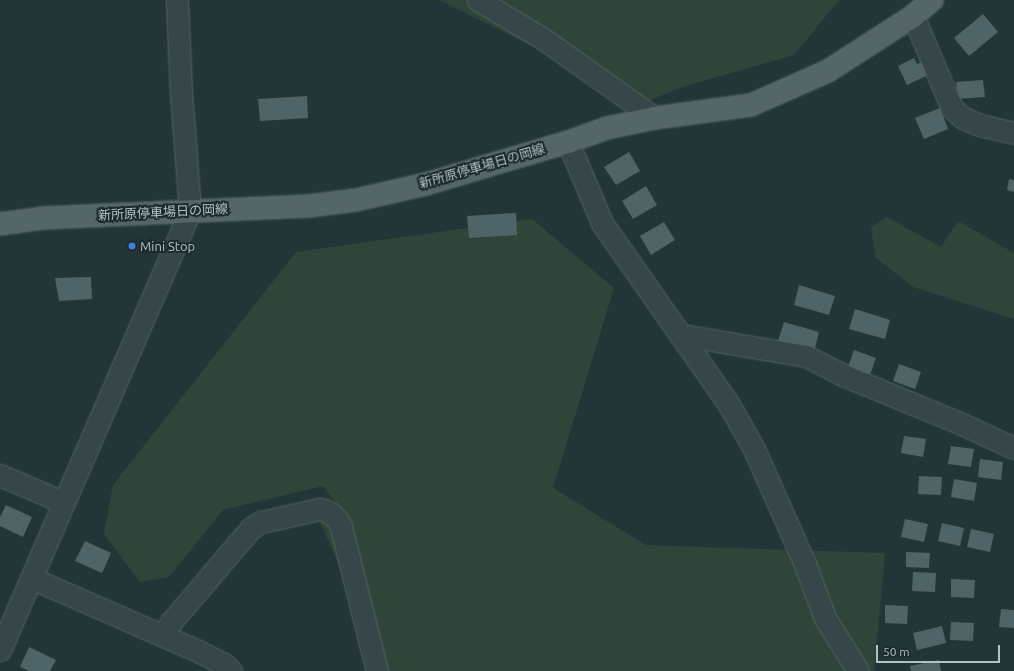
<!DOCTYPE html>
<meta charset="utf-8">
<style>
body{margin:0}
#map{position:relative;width:1014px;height:671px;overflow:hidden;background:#233637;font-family:Ubuntu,"Noto Sans JP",sans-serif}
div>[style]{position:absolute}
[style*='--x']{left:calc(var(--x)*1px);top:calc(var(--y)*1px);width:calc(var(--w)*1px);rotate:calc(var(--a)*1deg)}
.green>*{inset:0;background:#304539}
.building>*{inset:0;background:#4f6466}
.roads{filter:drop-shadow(0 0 1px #546466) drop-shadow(0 0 1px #546466)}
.minor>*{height:21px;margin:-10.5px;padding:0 10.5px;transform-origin:10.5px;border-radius:10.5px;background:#374648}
.major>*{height:22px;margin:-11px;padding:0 11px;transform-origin:11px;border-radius:11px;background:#556668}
.dots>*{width:11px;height:11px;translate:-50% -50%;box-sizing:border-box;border:2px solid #1c2b2c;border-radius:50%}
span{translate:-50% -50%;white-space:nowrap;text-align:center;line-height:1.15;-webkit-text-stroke:4px #1c2b2c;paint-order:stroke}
.street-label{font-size:13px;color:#b1c2c4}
.poi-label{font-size:13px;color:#b1c2c4}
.left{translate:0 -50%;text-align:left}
.scale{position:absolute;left:876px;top:645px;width:124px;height:18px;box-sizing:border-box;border:2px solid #b1c2c4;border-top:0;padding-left:5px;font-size:12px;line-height:14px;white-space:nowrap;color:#b1c2c4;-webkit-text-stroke:3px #1c2b2c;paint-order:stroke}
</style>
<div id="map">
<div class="green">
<div style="clip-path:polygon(439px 0,839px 0,794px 55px,682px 87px,646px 102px)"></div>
<div style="clip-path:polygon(887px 217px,941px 247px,958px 221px,1014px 253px,1014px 319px,913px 287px,875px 257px,871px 227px)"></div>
<div style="clip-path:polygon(532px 219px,614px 288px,553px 488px,646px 545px,885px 553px,874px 671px,387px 671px,315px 511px,338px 506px,323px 486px,223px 510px,169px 577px,140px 582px,104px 534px,113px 485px,296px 252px)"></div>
</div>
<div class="building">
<div style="clip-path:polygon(983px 14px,998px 32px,969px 56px,954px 38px)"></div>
<div style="clip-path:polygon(914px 58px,917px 64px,922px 62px,928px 75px,907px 85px,898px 66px)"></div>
<div style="clip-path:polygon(983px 80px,985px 97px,957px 99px,956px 82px)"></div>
<div style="clip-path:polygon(307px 96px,308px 118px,260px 121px,258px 99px)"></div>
<div style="clip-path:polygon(940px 108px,948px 129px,924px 139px,915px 118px)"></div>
<div style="clip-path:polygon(629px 152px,640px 171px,616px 185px,604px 167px)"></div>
<div style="clip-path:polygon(1009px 179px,1014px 180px,1014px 192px,1007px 190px)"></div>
<div style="clip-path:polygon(646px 186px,657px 205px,633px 219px,622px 201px)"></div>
<div style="clip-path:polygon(516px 213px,517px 235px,469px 238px,467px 216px)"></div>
<div style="clip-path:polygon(664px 222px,675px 240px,651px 255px,640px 236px)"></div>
<div style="clip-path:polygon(91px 277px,92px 299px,59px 301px,55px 278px)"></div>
<div style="clip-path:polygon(799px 285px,835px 296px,829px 315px,794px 305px)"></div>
<div style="clip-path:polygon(855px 309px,890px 320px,885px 339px,849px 329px)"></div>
<div style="clip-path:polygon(784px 322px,819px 332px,814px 352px,778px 341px)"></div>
<div style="clip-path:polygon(854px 350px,876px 358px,870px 375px,848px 367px)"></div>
<div style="clip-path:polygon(899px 364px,921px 372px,915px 389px,893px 381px)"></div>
<div style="clip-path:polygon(904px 436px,926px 439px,923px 457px,901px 453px)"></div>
<div style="clip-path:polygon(951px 446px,974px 449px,971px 467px,948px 464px)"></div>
<div style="clip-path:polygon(980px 459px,1003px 462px,1001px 480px,978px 477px)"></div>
<div style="clip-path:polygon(919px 476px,942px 477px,941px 495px,918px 494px)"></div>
<div style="clip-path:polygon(954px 479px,977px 483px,974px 501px,951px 497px)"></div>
<div style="clip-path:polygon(6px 505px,32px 517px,23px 537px,0 526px,0 517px)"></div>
<div style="clip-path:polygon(905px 519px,928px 524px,924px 542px,901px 537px)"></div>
<div style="clip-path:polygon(942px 523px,964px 528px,960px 546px,938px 541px)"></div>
<div style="clip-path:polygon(971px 529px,994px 534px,990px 552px,967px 547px)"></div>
<div style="clip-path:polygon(85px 541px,111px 553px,102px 573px,75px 561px)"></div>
<div style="clip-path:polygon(906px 552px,930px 553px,929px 568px,906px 567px)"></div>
<div style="clip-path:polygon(913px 572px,936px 573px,935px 592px,912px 591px)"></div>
<div style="clip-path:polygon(951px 579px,975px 580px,974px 598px,951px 597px)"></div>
<div style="clip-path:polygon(885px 605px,908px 606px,907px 624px,885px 623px)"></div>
<div style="clip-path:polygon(1001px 609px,1014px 610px,1014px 628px,999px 627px)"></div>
<div style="clip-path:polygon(951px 622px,974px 623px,973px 641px,950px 640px)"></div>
<div style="clip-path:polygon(942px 626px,946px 643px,917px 650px,913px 633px)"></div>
<div style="clip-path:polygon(29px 647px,56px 660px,50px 671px,29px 671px,20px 667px)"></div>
<div style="clip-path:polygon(939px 660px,941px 671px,911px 671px,910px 666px)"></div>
</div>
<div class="roads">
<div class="minor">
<div style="--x:478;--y:0;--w:74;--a:30.7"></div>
<div style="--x:542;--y:38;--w:138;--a:35.3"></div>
<div style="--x:913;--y:16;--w:100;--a:67"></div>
<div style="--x:952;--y:108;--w:15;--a:42"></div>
<div style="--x:963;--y:118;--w:18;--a:22"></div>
<div style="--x:980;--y:125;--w:35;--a:13"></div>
<div style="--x:568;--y:142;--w:88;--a:67.2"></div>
<div style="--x:602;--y:223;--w:220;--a:55"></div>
<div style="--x:728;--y:403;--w:53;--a:60.5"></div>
<div style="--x:754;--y:449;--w:126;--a:66.1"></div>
<div style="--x:805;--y:564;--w:58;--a:69.7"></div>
<div style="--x:825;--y:618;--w:62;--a:58.1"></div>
<div style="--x:682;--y:335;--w:126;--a:9.6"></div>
<div style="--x:806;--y:356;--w:42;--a:27.2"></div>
<div style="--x:843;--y:375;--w:129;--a:22.4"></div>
<div style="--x:962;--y:424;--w:57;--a:24.8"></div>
<div style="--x:0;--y:475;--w:69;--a:23.2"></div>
<div style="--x:31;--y:578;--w:182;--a:23.6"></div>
<div style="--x:198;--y:651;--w:29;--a:27"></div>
<div style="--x:224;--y:664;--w:10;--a:45"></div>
<div style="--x:163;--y:635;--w:15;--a:-58"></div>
<div style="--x:171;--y:622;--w:123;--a:-49.6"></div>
<div style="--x:251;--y:528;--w:12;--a:-31"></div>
<div style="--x:261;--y:522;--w:60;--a:-12.4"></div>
<div style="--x:320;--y:509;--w:9;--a:18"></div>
<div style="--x:329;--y:512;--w:9;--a:41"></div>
<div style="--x:336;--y:518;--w:10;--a:61"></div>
<div style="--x:341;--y:527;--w:148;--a:76"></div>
<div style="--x:0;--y:650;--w:479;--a:-66.6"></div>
<div style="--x:190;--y:210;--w:117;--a:-94.4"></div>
<div style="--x:181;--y:93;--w:93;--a:-92.5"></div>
</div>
<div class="major">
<div style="--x:0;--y:224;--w:43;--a:-7.9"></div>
<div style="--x:43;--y:218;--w:266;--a:-2.6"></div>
<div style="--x:309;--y:206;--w:47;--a:-7.3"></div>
<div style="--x:356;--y:200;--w:72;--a:-12.9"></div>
<div style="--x:426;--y:184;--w:148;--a:-16.5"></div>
<div style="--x:568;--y:142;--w:41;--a:-19.7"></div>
<div style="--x:607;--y:128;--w:49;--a:-11.8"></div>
<div style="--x:655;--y:118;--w:97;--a:-7.7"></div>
<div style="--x:751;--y:105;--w:84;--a:-23.8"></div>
<div style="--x:828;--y:71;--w:101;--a:-32.9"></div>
<div style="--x:913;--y:16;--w:25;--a:-40"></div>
</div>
</div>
<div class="dots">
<div style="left:132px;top:246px;background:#3f7fe0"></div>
</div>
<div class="street-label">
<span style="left:482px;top:166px;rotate:-16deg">新所原停車場日の岡線</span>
<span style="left:163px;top:212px;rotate:-3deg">新所原停車場日の岡線</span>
</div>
<div class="poi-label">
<span class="left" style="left:140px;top:246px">Mini Stop</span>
</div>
<div class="scale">50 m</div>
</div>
